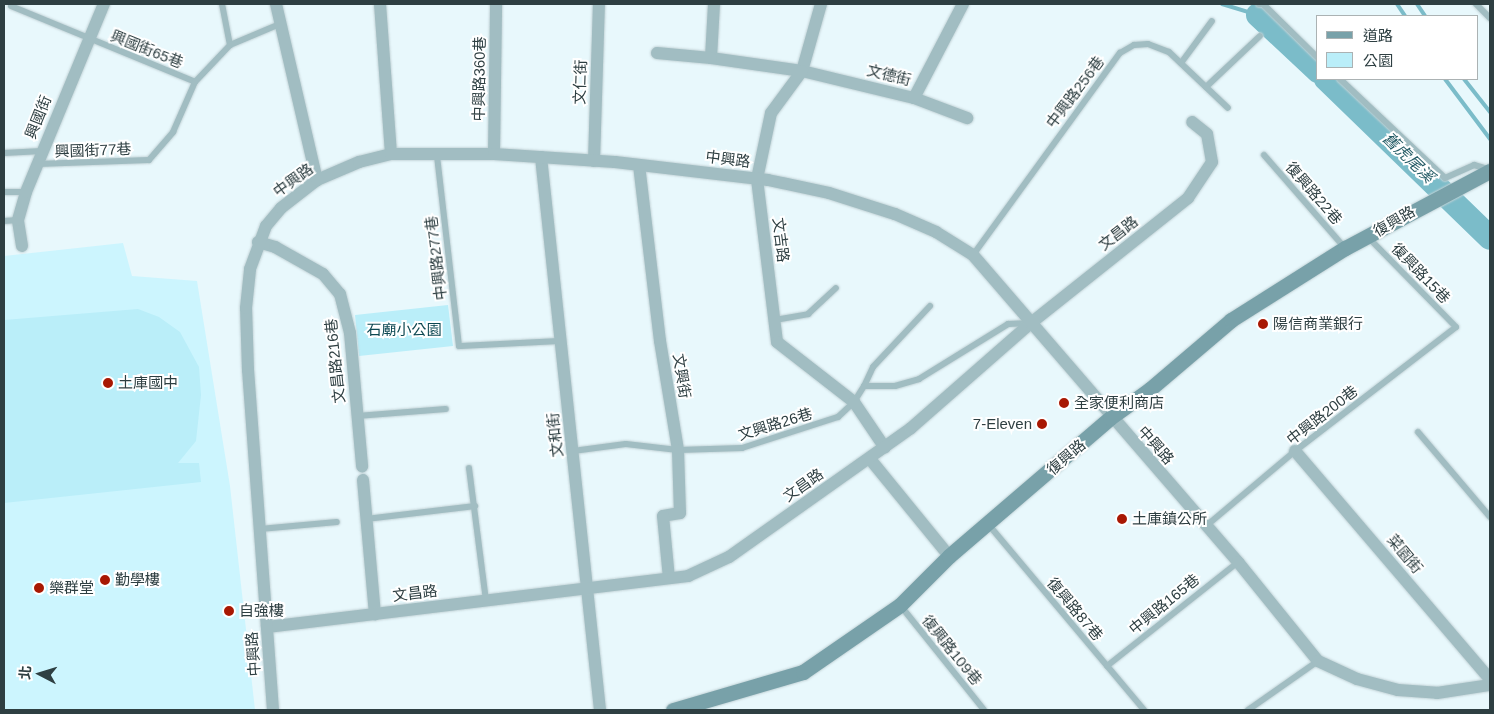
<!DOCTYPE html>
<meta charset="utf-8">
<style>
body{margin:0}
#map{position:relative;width:1494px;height:714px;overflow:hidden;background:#e8f8fc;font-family:Arial,"Noto Sans TC",sans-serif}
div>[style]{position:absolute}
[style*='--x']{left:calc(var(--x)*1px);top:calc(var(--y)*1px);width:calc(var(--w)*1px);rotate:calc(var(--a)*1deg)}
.built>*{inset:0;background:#ccf5fe}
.green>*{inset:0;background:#baeef9}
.stream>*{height:4px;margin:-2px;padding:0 2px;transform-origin:2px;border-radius:2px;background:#7bbcc9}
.river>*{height:24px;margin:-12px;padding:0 12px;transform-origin:12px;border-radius:12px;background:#7bbcc9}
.roads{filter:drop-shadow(0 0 1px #c3d3d7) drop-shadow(0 0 1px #c3d3d7)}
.lane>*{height:6px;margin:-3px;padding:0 3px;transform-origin:3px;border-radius:3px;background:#a1bdc2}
.street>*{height:12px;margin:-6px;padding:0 6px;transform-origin:6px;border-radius:6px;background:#a1bdc2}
.secondary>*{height:15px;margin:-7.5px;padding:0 7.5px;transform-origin:7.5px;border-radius:7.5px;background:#78a1a9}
.dots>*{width:14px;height:14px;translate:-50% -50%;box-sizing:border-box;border:2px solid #fff;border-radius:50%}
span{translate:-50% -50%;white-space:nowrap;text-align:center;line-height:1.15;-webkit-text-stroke:4px #fff;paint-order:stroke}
.street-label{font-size:15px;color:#2e3f42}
.poi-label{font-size:15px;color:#2e3f42}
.left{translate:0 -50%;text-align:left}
.right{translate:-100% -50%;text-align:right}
.park-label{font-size:15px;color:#0d4852}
.water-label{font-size:16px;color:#245b65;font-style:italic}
.frame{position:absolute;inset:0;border:5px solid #2e3f42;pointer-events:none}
.legend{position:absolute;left:1316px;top:15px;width:162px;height:65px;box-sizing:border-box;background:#fff;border:1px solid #abb2b3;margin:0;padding:6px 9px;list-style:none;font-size:15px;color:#2e3f42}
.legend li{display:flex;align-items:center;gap:10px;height:25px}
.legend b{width:25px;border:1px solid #abb2b3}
.north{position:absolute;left:15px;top:649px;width:50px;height:50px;-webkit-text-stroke:4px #fff;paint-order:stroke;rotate:275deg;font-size:14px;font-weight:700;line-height:20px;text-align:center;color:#2e3f42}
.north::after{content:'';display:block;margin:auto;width:18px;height:22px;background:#2e3f42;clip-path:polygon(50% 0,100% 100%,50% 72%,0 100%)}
</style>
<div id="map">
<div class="built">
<div style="clip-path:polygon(123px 243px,132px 276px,197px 281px,230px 486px,255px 710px,4px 710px,4px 256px)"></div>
</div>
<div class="green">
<div style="clip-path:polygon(448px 305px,453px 346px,359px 356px,355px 315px)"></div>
<div style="clip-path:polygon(138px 309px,159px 317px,180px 332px,199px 367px,201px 395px,196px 441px,178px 463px,199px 463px,201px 482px,4px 503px,4px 320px)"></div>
</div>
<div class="stream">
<div style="--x:1222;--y:4;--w:38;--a:17"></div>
<div style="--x:1258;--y:15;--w:11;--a:-95"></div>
<div style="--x:1397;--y:4;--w:14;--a:56"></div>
<div style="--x:1417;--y:4;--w:14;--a:56"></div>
<div style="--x:1445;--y:79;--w:75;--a:53.1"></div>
<div style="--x:1464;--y:79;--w:42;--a:51.8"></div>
</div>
<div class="river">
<div style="--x:1258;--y:15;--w:82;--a:43"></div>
<div style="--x:1326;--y:79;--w:228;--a:44.1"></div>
</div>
<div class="roads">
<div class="lane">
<div style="--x:222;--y:4;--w:42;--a:79"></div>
<div style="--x:1259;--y:4;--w:4;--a:0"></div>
<div style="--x:1263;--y:4;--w:77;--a:44.5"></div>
<div style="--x:1476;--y:4;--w:20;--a:45"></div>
<div style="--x:11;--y:6;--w:199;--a:22.4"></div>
<div style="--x:1181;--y:63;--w:52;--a:-53.6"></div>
<div style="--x:1340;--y:79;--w:144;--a:43.3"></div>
<div style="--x:1445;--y:178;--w:32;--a:-24"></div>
<div style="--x:1474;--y:165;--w:15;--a:16"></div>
<div style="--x:1206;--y:87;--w:74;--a:-43.4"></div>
<div style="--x:4;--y:153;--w:38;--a:-3"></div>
<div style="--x:1264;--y:155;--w:122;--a:49"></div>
<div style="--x:437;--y:156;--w:191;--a:83.4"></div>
<div style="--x:459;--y:346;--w:102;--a:-2.8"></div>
<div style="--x:37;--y:164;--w:112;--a:-2"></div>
<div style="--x:149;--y:160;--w:37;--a:-49"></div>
<div style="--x:173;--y:132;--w:55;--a:-66.3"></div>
<div style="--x:195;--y:82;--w:51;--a:-46.6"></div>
<div style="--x:230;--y:45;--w:54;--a:-22.8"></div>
<div style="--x:4;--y:192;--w:22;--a:0"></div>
<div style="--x:4;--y:221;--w:14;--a:-4"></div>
<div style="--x:973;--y:255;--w:250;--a:-54"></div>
<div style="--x:1120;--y:53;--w:16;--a:-30"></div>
<div style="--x:1134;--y:45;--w:14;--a:-4"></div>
<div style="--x:1148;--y:44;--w:22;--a:21"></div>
<div style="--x:1169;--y:52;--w:81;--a:43.5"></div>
<div style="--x:930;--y:306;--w:83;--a:133.1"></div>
<div style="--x:873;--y:367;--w:21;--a:115"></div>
<div style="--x:864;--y:386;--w:31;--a:0"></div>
<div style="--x:895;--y:386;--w:25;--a:-16"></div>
<div style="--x:919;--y:379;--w:105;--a:-31.7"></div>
<div style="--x:1008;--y:324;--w:21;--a:-3"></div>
<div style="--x:775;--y:320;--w:34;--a:-10"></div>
<div style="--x:808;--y:314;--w:38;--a:-43"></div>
<div style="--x:357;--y:416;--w:89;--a:-4.5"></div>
<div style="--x:1418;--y:432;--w:111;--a:49.7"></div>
<div style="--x:573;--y:451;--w:53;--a:-7.5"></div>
<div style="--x:626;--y:444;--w:52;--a:6.6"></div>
<div style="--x:678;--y:450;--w:64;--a:-1.8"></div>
<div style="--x:742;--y:448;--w:101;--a:-17.9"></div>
<div style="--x:838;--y:417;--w:22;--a:-43"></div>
<div style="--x:854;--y:402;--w:19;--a:-58"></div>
<div style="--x:469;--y:468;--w:133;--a:82.7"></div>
<div style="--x:366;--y:519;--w:110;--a:-6.8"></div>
<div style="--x:988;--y:524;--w:243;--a:50"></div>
<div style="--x:1206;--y:526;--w:116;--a:-40.1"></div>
<div style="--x:1295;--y:451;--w:203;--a:-37.6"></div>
<div style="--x:1456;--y:327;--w:126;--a:-134.4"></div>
<div style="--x:260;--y:529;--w:77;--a:-5.2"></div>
<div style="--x:900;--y:605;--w:134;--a:51.3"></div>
<div style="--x:1107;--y:666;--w:167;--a:-38.4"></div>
<div style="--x:1248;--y:710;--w:85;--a:-35"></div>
</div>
<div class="street">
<div style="--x:276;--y:4;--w:181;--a:76.9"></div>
<div style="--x:380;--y:4;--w:150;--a:85.8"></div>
<div style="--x:714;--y:4;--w:54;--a:93.2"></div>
<div style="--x:711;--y:58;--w:92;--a:8.1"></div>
<div style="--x:802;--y:71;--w:115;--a:13.6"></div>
<div style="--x:914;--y:98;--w:57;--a:20.7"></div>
<div style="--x:821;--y:4;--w:70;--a:105.8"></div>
<div style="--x:802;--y:71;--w:52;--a:126.4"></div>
<div style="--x:771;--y:113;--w:67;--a:102"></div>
<div style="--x:757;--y:179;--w:164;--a:83"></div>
<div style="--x:777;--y:342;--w:98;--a:37.9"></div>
<div style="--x:854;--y:402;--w:55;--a:56"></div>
<div style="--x:657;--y:53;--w:54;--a:5.3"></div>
<div style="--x:914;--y:98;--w:106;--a:-62.5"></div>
<div style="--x:494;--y:154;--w:150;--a:-89.2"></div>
<div style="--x:541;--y:157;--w:556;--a:83.91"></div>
<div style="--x:594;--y:161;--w:157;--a:-88.2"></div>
<div style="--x:639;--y:165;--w:177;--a:83.2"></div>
<div style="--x:660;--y:341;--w:110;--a:80.6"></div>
<div style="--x:678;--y:450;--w:63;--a:88.2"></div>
<div style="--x:680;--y:513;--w:17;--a:170"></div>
<div style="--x:663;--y:516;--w:62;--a:84.5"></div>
<div style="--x:258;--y:242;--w:18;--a:16"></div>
<div style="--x:275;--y:247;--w:55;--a:29.4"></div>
<div style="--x:323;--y:274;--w:26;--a:50"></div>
<div style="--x:340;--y:294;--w:40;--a:75.6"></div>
<div style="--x:350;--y:333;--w:134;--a:84.8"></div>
<div style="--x:22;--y:246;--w:26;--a:-99"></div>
<div style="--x:18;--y:220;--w:29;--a:-74"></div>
<div style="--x:26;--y:192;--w:204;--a:-67.5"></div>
<div style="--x:1295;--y:451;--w:300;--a:49.5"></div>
<div style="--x:870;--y:459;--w:125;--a:50.8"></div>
<div style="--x:363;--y:480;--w:135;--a:84.9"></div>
<div style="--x:267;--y:627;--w:424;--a:-6.9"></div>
<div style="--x:688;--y:576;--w:45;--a:-24.9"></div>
<div style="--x:729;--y:557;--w:223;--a:-35.3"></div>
<div style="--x:911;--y:428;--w:159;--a:-41.2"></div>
<div style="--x:1031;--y:323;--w:201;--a:-38.5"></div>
<div style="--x:1188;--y:198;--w:43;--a:-56.3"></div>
<div style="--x:1212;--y:162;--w:28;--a:-100"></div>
<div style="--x:1207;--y:134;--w:19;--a:-141"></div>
<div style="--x:273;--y:710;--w:341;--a:-94.2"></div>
<div style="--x:248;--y:370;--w:62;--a:-91.8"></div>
<div style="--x:246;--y:308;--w:39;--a:-84"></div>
<div style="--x:250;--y:269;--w:46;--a:-69.6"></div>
<div style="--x:266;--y:226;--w:23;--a:-50"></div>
<div style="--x:281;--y:208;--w:46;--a:-37.9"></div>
<div style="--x:317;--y:180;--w:46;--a:-23.2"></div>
<div style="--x:359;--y:162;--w:33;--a:-14"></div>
<div style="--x:391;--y:154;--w:103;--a:0"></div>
<div style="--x:494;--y:154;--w:121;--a:3.8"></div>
<div style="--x:615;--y:162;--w:154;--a:6.7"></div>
<div style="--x:768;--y:180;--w:62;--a:12"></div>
<div style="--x:829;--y:193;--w:69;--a:17.7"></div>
<div style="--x:895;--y:214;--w:45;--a:23.7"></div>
<div style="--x:936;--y:232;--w:44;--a:31.9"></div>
<div style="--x:973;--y:255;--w:406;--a:49.2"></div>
<div style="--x:1238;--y:562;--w:127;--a:51.1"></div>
<div style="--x:1318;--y:661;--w:43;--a:24.8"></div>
<div style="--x:1357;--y:679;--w:42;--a:15"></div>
<div style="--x:1398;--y:690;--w:39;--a:4"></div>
<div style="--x:1437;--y:693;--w:54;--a:-8.6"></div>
</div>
<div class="secondary">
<div style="--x:673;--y:710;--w:135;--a:-16.3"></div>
<div style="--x:803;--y:672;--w:118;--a:-34.6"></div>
<div style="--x:900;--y:605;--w:69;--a:-45"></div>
<div style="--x:949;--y:556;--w:212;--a:-40.6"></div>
<div style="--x:1110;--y:418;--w:49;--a:-35.9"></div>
<div style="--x:1150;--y:389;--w:106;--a:-40.4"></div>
<div style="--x:1231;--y:320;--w:135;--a:-32.3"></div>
<div style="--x:1345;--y:248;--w:164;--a:-28"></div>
</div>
</div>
<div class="dots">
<div style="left:1263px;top:324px;background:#a81803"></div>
<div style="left:108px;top:383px;background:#a81803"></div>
<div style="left:1064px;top:403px;background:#a81803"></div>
<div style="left:1042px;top:424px;background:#a81803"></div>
<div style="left:1122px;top:519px;background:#a81803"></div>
<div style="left:105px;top:580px;background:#a81803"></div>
<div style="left:39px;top:588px;background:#a81803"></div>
<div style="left:229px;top:611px;background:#a81803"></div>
</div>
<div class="street-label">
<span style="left:147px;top:49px;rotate:22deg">興國街65巷</span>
<span style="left:889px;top:75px;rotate:14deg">文德街</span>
<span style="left:479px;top:79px;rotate:-89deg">中興路360巷</span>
<span style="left:580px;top:82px;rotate:-88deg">文仁街</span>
<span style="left:1075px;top:92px;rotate:-53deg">中興路256巷</span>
<span style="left:38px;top:117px;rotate:-68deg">興國街</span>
<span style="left:93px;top:150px;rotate:-2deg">興國街77巷</span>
<span style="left:728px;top:159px;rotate:7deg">中興路</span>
<span style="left:293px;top:180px;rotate:-36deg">中興路</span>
<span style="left:1314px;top:193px;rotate:49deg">復興路22巷</span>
<span style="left:1394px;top:221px;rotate:-30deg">復興路</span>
<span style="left:1118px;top:233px;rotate:-38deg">文昌路</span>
<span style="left:781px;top:240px;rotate:83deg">文吉路</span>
<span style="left:436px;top:258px;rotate:-97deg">中興路277巷</span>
<span style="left:1421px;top:273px;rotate:46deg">復興路15巷</span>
<span style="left:335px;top:361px;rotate:-96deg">文昌路216巷</span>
<span style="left:682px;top:376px;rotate:81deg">文興街</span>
<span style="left:1322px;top:415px;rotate:-38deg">中興路200巷</span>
<span style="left:775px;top:424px;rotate:-17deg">文興路26巷</span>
<span style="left:555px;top:435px;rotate:-96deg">文和街</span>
<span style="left:1156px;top:445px;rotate:48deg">中興路</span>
<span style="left:1066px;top:457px;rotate:-41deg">復興路</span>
<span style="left:803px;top:485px;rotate:-35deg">文昌路</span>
<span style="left:1405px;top:554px;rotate:50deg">菜園街</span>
<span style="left:415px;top:593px;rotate:-7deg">文昌路</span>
<span style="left:1164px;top:604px;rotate:-39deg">中興路165巷</span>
<span style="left:1075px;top:609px;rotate:50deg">復興路87巷</span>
<span style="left:952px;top:650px;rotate:51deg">復興路109巷</span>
<span style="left:253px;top:654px;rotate:-94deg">中興路</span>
</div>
<div class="poi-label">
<span class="left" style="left:1273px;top:324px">陽信商業銀行</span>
<span class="left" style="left:118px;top:383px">土庫國中</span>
<span class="left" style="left:1074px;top:403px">全家便利商店</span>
<span class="right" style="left:1032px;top:424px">7-Eleven</span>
<span class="left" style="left:1132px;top:519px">土庫鎮公所</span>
<span class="left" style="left:115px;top:580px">勤學樓</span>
<span class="left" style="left:49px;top:588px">樂群堂</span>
<span class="left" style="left:239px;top:611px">自強樓</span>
</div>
<div class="park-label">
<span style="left:404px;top:330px">石廟小公園</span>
</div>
<div class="water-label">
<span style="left:1408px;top:158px;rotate:44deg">舊虎尾溪</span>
</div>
<div class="frame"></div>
<ul class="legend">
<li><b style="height:6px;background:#78a1a9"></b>道路</li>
<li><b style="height:14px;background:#baeef9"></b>公園</li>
</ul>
<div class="north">北</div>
</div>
